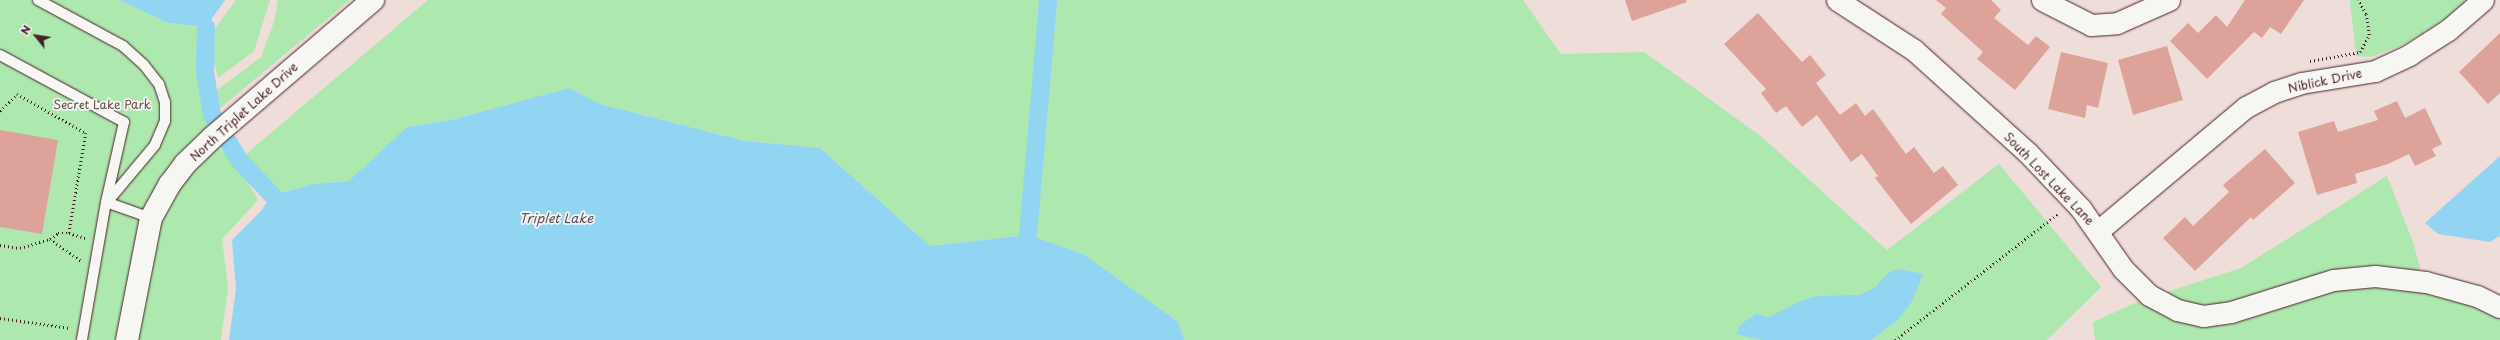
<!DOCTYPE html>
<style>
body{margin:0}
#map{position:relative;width:2500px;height:340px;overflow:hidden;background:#eeddd8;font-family:"Playpen Sans",sans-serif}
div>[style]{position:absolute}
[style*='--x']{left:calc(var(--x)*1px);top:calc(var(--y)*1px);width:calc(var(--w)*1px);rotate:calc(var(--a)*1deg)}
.green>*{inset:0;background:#ade8ae}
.water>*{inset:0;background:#91d5f3}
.canal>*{height:18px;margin:-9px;padding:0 9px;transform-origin:9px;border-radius:9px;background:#91d5f3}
.building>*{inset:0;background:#dda39a}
.path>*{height:2.5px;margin-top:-1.25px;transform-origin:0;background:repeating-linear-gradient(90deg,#4a1f2b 0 1px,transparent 0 4px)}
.roads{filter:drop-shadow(0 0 1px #4a1f2b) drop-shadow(0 0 1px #4a1f2b)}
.lane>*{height:10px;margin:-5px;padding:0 5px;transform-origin:5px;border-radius:5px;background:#f6f6f2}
.street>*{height:21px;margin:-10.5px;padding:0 10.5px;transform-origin:10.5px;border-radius:10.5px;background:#f6f6f2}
.secondary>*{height:22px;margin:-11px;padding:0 11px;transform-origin:11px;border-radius:11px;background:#f6f6f2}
span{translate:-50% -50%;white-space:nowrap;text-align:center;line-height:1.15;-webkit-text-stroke:3.5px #f6f6f2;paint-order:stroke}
.street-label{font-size:12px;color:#4a1f2b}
.park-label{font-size:12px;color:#63514c}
.water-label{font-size:13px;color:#5c4c5d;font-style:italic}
.north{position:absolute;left:16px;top:16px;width:40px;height:40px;-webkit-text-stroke:3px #f6f6f2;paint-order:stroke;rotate:300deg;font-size:11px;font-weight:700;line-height:16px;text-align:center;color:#4a1f2b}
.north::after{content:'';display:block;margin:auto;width:14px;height:18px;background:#4a1f2b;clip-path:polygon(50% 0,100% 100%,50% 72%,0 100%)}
</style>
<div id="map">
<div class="green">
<div style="clip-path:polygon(0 0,119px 0,168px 23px,206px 27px,205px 72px,209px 96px,261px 57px,274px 22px,278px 0,350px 0,212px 115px,213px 137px,170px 184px,127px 340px,0 340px)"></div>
<div style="clip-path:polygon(236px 0,270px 0,254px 51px,218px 78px,213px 59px,214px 30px)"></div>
<div style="clip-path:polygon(428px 0,1523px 0,1561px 54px,1644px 52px,1762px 137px,1887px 250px,1999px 164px,2101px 287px,2047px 340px,1184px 340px,1178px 322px,1028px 235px,930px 246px,820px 148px,746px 141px,600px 104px,569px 88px,451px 120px,412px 126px,349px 181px,315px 184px,272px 195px,239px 160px)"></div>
<div style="clip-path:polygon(2350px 0,2469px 0,2454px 13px,2405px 44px,2371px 57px,2356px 56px)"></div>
<div style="clip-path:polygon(222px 142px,220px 149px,225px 153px,248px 183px,258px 200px,222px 239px,228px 288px,221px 340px,137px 340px,160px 222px,179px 189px,193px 170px)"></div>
<div style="clip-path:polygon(2387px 176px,2413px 242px,2421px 271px,2203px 307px,2180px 302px,2164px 293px,2241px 268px)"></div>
<div style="clip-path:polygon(2376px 285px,2424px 291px,2475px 305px,2500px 317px,2500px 340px,2095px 340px,2093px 322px,2142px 300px,2173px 318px,2336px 289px)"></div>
</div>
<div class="water">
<div style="clip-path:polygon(119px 0,225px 0,206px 27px,168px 23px)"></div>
<div style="clip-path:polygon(569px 88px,600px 104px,745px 141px,820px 148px,930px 246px,1028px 235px,1083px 254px,1178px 322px,1184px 340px,229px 340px,236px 289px,232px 240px,261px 211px,272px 195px,315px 184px,349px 181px,407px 127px,451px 120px)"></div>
<div style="clip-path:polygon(2500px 156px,2500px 236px,2490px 242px,2438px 234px,2425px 223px)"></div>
<div style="clip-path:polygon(1899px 269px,1923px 274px,1912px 301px,1898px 320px,1871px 340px,1762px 340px,1736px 334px,1741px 324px,1756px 314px,1769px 317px,1803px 300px,1817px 296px,1860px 295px,1876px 287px,1888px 273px)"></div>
</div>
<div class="canal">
<div style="--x:206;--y:27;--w:45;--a:91.3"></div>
<div style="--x:205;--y:72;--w:44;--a:80.8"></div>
<div style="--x:212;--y:115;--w:52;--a:59"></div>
<div style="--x:239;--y:160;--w:48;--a:46.7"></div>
<div style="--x:1028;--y:235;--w:236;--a:-85.1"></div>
</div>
<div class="building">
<div style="clip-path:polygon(1625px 0,1686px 0,1687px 2px,1632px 21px)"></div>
<div style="clip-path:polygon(1936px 0,1991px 0,2001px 10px,1994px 18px,2028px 45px,2036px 36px,2050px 47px,2015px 90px,1977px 59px,1983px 52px,1941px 14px,1946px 8px)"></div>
<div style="clip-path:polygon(2245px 0,2304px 0,2281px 34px,2270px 27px,2262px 38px,2254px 32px,2207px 79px,2170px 41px,2188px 23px,2198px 33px,2216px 15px,2227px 27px)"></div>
<div style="clip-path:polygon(1758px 13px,1802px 62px,1810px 55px,1826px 75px,1816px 83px,1840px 115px,1856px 103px,1865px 116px,1873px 109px,1906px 154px,1914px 147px,1934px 173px,1943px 166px,1958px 185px,1911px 224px,1875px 178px,1878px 176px,1862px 154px,1851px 162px,1817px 115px,1802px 127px,1786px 106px,1776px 113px,1761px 93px,1766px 89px,1724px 44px)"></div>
<div style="clip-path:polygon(2500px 33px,2500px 93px,2488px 104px,2459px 72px)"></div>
<div style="clip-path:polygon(2167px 46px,2183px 100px,2133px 115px,2118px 60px)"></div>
<div style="clip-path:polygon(2061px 52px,2108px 63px,2098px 108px,2087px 105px,2085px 118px,2048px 109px)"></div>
<div style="clip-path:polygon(2397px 101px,2405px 118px,2425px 108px,2442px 144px,2432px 149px,2436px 156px,2415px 166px,2409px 154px,2388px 164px,2355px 174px,2357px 183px,2317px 195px,2298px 132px,2334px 121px,2338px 132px,2378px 120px,2374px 111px)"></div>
<div style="clip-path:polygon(0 130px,58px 140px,42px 234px,0 227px)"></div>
<div style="clip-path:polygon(2265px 149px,2295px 183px,2253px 220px,2251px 217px,2195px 271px,2163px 238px,2185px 217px,2193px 226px,2229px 192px,2223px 185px)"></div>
</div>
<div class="path">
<div style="--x:2310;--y:61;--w:51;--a:-10.2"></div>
<div style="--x:2360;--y:52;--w:19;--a:-62"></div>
<div style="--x:2369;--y:35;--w:21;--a:-98"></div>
<div style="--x:2366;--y:14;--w:16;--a:-120"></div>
<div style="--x:0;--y:111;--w:24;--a:-45"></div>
<div style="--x:17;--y:94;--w:79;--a:29.5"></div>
<div style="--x:86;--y:133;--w:101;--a:99.6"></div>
<div style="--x:69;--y:233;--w:17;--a:17"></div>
<div style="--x:50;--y:239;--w:10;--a:-37"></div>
<div style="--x:58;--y:233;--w:11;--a:0"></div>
<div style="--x:0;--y:245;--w:20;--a:9"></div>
<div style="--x:20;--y:248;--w:31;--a:-17"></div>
<div style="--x:50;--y:239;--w:39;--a:35"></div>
<div style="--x:0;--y:318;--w:71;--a:8.1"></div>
<div style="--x:1895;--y:340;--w:207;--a:-37.8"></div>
</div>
<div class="roads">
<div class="lane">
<div style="--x:38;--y:0;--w:97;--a:28.4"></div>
<div style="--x:123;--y:46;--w:28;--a:42"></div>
<div style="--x:144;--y:65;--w:24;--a:52"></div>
<div style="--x:159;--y:84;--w:19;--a:72"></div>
<div style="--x:165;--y:102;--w:19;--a:90"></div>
<div style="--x:165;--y:121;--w:26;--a:113"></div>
<div style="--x:155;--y:145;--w:73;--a:130"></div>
<div style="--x:0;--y:55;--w:141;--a:28.4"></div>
<div style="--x:124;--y:122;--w:82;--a:102.7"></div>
<div style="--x:106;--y:202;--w:140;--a:99.9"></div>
<div style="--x:106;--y:202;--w:48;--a:19.6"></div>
</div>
<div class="street">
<div style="--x:1837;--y:0;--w:92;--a:33"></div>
<div style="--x:1914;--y:50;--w:152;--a:42.1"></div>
<div style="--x:2027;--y:152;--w:79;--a:46.5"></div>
<div style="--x:2081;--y:209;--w:73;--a:55"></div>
<div style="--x:2123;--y:269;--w:37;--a:45"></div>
<div style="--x:2149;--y:295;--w:32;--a:28"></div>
<div style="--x:2177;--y:310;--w:27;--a:13"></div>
<div style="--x:2203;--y:316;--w:28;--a:-8"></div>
<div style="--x:2231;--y:312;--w:107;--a:-17.4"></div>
<div style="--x:2333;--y:280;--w:42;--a:-5.4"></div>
<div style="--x:2375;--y:276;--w:51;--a:6.7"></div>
<div style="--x:2426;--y:282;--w:53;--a:15.4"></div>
<div style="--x:2477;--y:296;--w:25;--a:26"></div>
<div style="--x:2042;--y:0;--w:55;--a:27"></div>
<div style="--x:2091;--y:25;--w:26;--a:-4"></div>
<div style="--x:2117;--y:23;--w:57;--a:-23.9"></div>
<div style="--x:2098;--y:231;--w:193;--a:-40"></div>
<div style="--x:2246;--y:107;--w:32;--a:-28"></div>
<div style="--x:2274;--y:92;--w:28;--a:-18"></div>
<div style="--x:2301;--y:83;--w:75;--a:-9.2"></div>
<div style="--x:2375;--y:71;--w:38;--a:-25"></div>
<div style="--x:2409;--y:55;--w:46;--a:-32.7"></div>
<div style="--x:2448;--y:30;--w:46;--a:-40.6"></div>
</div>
<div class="secondary">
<div style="--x:127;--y:340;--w:124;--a:-78.9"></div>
<div style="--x:151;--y:218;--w:39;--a:-61"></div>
<div style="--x:170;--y:184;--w:25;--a:-53"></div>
<div style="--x:185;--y:164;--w:39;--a:-44"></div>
<div style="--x:213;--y:137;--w:211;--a:-40.6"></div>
</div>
</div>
<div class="street-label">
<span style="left:2325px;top:81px;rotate:-12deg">Niblick Drive</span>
<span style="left:244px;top:112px;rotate:-42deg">North Triplet Lake Drive</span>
<span style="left:2049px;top:179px;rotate:46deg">South Lost Lake Lane</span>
</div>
<div class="park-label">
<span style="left:102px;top:105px">Secret Lake Park</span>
</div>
<div class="water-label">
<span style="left:556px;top:218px">Triplet Lake</span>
</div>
<div class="north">N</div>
</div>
